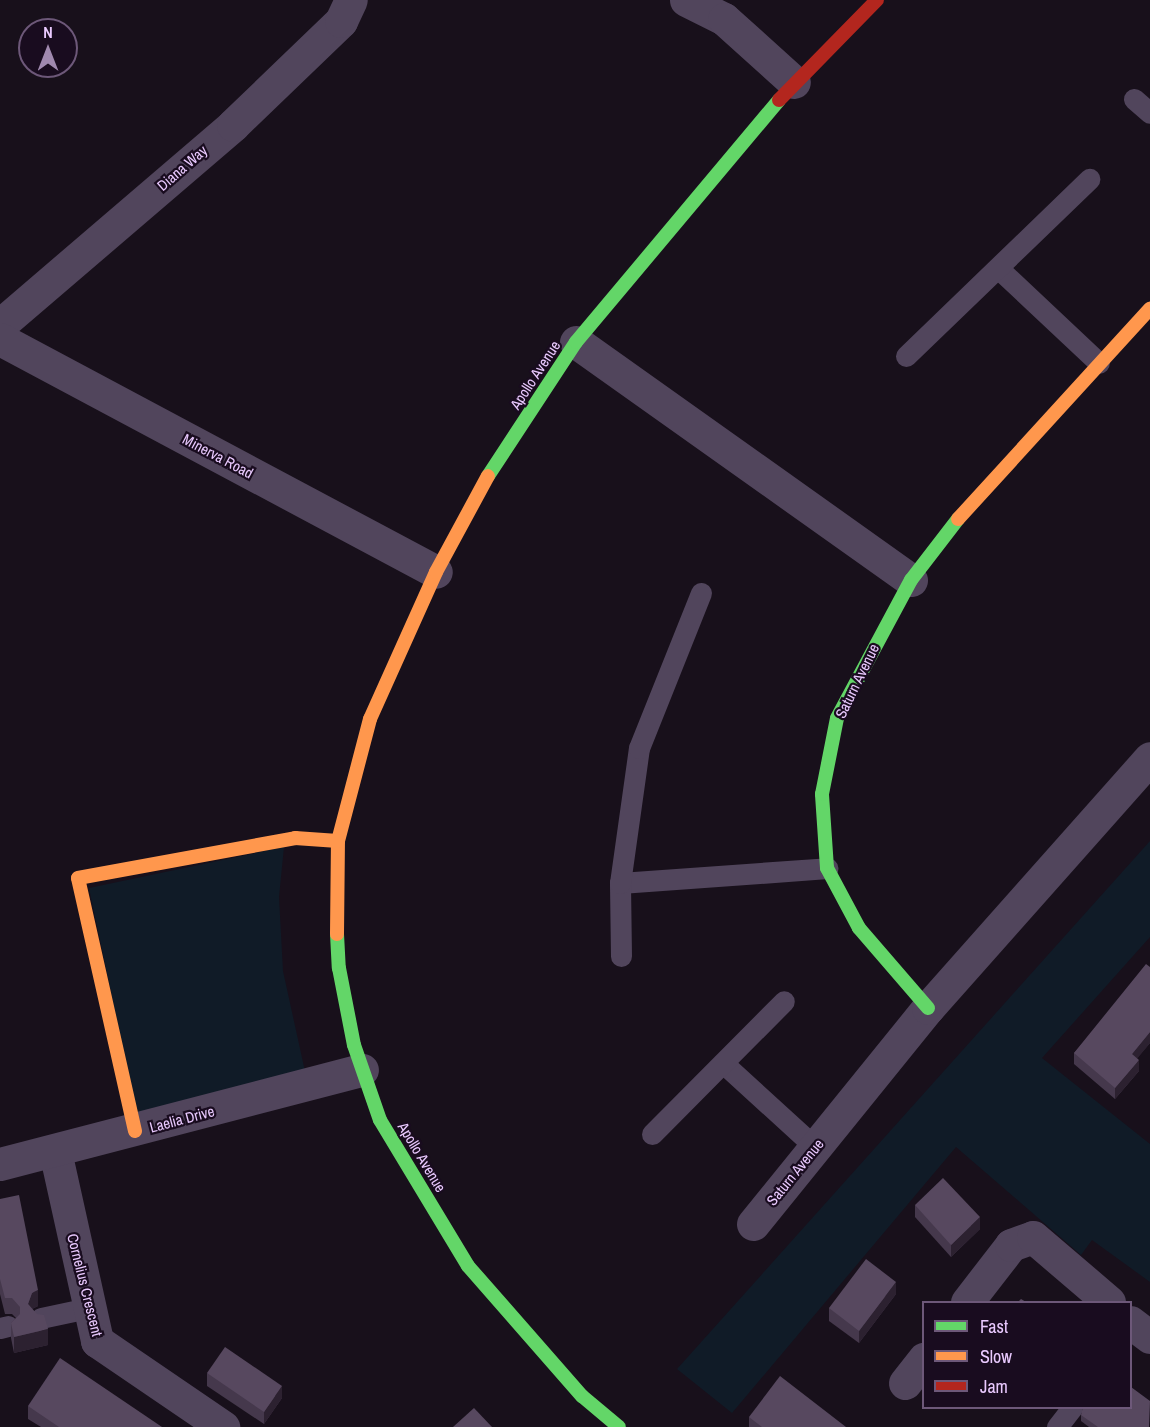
<!DOCTYPE html>
<style>
body{margin:0}
#map{position:relative;width:1150px;height:1427px;overflow:hidden;background:#18101b;font-family:"Archivo Narrow",sans-serif}
div>[style]{position:absolute}
[style*='--x']{left:calc(var(--x)*1px);top:calc(var(--y)*1px);width:calc(var(--w)*1px);rotate:calc(var(--a)*1deg)}
.green>*{inset:0;background:#101b27}
.lane>*{height:21px;margin:-10.5px;padding:0 10.5px;transform-origin:10.5px;border-radius:10.5px;background:#51455c}
.street>*{height:33px;margin:-16.5px;padding:0 16.5px;transform-origin:16.5px;border-radius:16.5px;background:#51455c}
.fast>*{height:14px;margin:-7px;padding:0 7px;transform-origin:7px;border-radius:7px;background:#63d668}
.slow>*{height:14px;margin:-7px;padding:0 7px;transform-origin:7px;border-radius:7px;background:#ff974d}
.jam>*{height:14px;margin:-7px;padding:0 7px;transform-origin:7px;border-radius:7px;background:#b3261e}
.wall>*{inset:0;background:#45384c}
.shaded-wall>*{inset:0;background:#2c2130}
.building>*{inset:0;background:#57485f}
span{translate:-50% -50%;white-space:nowrap;text-align:center;line-height:1.15;-webkit-text-stroke:4.5px #190c1f;paint-order:stroke}
.street-label{font-size:15px;color:#eacaff}
.legend{position:absolute;left:922px;top:1301px;width:210px;height:108px;box-sizing:border-box;background:#190c1f;border:2px solid #6d5879;margin:0;padding:8px 10px;list-style:none;font-size:18px;color:#eacaff}
.legend li{display:flex;align-items:center;gap:12px;height:30px}
.legend b{width:30px;border:2px solid #6d5879}
.north{position:absolute;left:18px;top:18px;width:60px;height:60px;box-sizing:border-box;background:#190c1f;border:2px solid #6d5879;border-radius:50%;rotate:0deg;font-size:16px;font-weight:700;line-height:24px;text-align:center;color:#eacaff}
.north::after{content:'';display:block;margin:auto;width:21px;height:27px;background:#a089af;clip-path:polygon(50% 0,100% 100%,50% 72%,0 100%)}
</style>
<div id="map">
<div class="green">
<div style="clip-path:polygon(1150px 841px,1150px 937px,1042px 1058px,1150px 1144px,1150px 1282px,1092px 1240px,1081px 1255px,956px 1147px,732px 1413px,677px 1369px)"></div>
<div style="clip-path:polygon(284px 847px,279px 897px,283px 971px,306px 1076px,138px 1120px,89px 888px)"></div>
</div>
<div class="lane">
<div style="--x:1134;--y:99;--w:21;--a:41"></div>
<div style="--x:999;--y:269;--w:137;--a:43.2"></div>
<div style="--x:906;--y:356;--w:255;--a:-44"></div>
<div style="--x:620;--y:883;--w:208;--a:-4.1"></div>
<div style="--x:621;--y:956;--w:73;--a:-90.8"></div>
<div style="--x:620;--y:883;--w:136;--a:-82"></div>
<div style="--x:639;--y:748;--w:167;--a:-68.2"></div>
<div style="--x:723;--y:1063;--w:125;--a:42.4"></div>
<div style="--x:652;--y:1134;--w:187;--a:-45.2"></div>
<div style="--x:41;--y:1318;--w:48;--a:-12"></div>
<div style="--x:0;--y:1328;--w:8;--a:-14"></div>
<div style="--x:1057;--y:1427;--w:24;--a:-52"></div>
</div>
<div class="street">
<div style="--x:686;--y:0;--w:42;--a:26.6"></div>
<div style="--x:724;--y:19;--w:94;--a:42"></div>
<div style="--x:0;--y:325;--w:307;--a:-40.6"></div>
<div style="--x:233;--y:125;--w:150;--a:-43.9"></div>
<div style="--x:341;--y:21;--w:23;--a:-65"></div>
<div style="--x:0;--y:339;--w:494;--a:28.1"></div>
<div style="--x:576;--y:342;--w:411;--a:35.4"></div>
<div style="--x:55;--y:1151;--w:195;--a:77.5"></div>
<div style="--x:97;--y:1341;--w:153;--a:34.3"></div>
<div style="--x:0;--y:1164;--w:374;--a:-14.6"></div>
<div style="--x:753;--y:1224;--w:278;--a:-51"></div>
<div style="--x:928;--y:1008;--w:334;--a:-48.4"></div>
<div style="--x:967;--y:1302;--w:72;--a:-52.3"></div>
<div style="--x:1011;--y:1245;--w:23;--a:-20"></div>
<div style="--x:1033;--y:1237;--w:100;--a:40.5"></div>
<div style="--x:1130;--y:1322;--w:25;--a:37"></div>
<div style="--x:905;--y:1383;--w:31;--a:-52"></div>
</div>
<div class="fast">
<div style="--x:488;--y:476;--w:160;--a:-56.7"></div>
<div style="--x:576;--y:342;--w:316;--a:-50"></div>
<div style="--x:337;--y:934;--w:34;--a:87"></div>
<div style="--x:339;--y:968;--w:78;--a:79"></div>
<div style="--x:354;--y:1045;--w:79;--a:70.9"></div>
<div style="--x:380;--y:1120;--w:170;--a:58.9"></div>
<div style="--x:468;--y:1266;--w:173;--a:48.8"></div>
<div style="--x:582;--y:1396;--w:48;--a:40"></div>
<div style="--x:928;--y:1008;--w:106;--a:-130.8"></div>
<div style="--x:859;--y:928;--w:68;--a:-118.1"></div>
<div style="--x:827;--y:868;--w:74;--a:-93.9"></div>
<div style="--x:822;--y:794;--w:77;--a:-78.8"></div>
<div style="--x:837;--y:718;--w:157;--a:-61.8"></div>
<div style="--x:911;--y:580;--w:77;--a:-52.4"></div>
</div>
<div class="slow">
<div style="--x:958;--y:519;--w:285;--a:-47.6"></div>
<div style="--x:337;--y:934;--w:93;--a:-89.4"></div>
<div style="--x:338;--y:841;--w:126;--a:-75.3"></div>
<div style="--x:370;--y:719;--w:161;--a:-65.8"></div>
<div style="--x:436;--y:572;--w:109;--a:-61.6"></div>
<div style="--x:135;--y:1131;--w:259;--a:-102.7"></div>
<div style="--x:78;--y:878;--w:221;--a:-10.4"></div>
<div style="--x:295;--y:838;--w:43;--a:4"></div>
</div>
<div class="jam">
<div style="--x:779;--y:100;--w:140;--a:-45.6"></div>
</div>
<div class="wall">
<div style="clip-path:polygon(1150px 967px,1150px 1043px,1137px 1058px,1139px 1071px,1115px 1099px,1074px 1064px,1074px 1053px)"></div>
<div style="clip-path:polygon(0 1199px,38px 1306px,32px 1309px,48px 1345px,14px 1353px,11px 1338px,11px 1323px,16px 1318px,12px 1314px,5px 1314px,0 1294px)"></div>
<div style="clip-path:polygon(915px 1205px,980px 1229px,951px 1257px,915px 1217px)"></div>
<div style="clip-path:polygon(896px 1294px,859px 1343px,829px 1321px,829px 1308px)"></div>
<div style="clip-path:polygon(207px 1373px,282px 1398px,264px 1424px,207px 1386px)"></div>
<div style="clip-path:polygon(28px 1406px,162px 1427px,41px 1427px,28px 1419px)"></div>
<div style="clip-path:polygon(1081px 1415px,1150px 1427px,1089px 1427px,1081px 1421px)"></div>
<div style="clip-path:polygon(749px 1417px,846px 1427px,749px 1427px)"></div>
</div>
<div class="shaded-wall">
<div style="clip-path:polygon(1150px 1032px,1150px 1043px,1132px 1065px,1132px 1054px)"></div>
<div style="clip-path:polygon(1139px 1060px,1139px 1071px,1115px 1099px,1115px 1088px)"></div>
<div style="clip-path:polygon(980px 1217px,980px 1229px,951px 1257px,951px 1245px)"></div>
<div style="clip-path:polygon(896px 1282px,896px 1294px,859px 1343px,859px 1331px)"></div>
<div style="clip-path:polygon(38px 1290px,38px 1306px,32px 1309px,28px 1304px,32px 1293px)"></div>
<div style="clip-path:polygon(48px 1329px,48px 1345px,14px 1353px,14px 1337px)"></div>
<div style="clip-path:polygon(282px 1386px,282px 1398px,264px 1424px,264px 1412px)"></div>
</div>
<div class="building">
<div style="clip-path:polygon(1146px 964px,1150px 967px,1150px 1032px,1132px 1054px,1139px 1060px,1115px 1088px,1074px 1053px)"></div>
<div style="clip-path:polygon(943px 1178px,980px 1217px,951px 1245px,915px 1205px)"></div>
<div style="clip-path:polygon(19px 1195px,38px 1290px,32px 1293px,28px 1304px,37px 1314px,44px 1315px,48px 1329px,14px 1337px,11px 1323px,20px 1314px,20px 1307px,12px 1298px,5px 1298px,0 1279px,0 1199px)"></div>
<div style="clip-path:polygon(866px 1259px,896px 1282px,859px 1331px,829px 1308px)"></div>
<div style="clip-path:polygon(1021px 1299px,1026px 1302px,1018px 1302px)"></div>
<div style="clip-path:polygon(225px 1347px,282px 1386px,264px 1412px,207px 1373px)"></div>
<div style="clip-path:polygon(60px 1358px,162px 1427px,59px 1427px,28px 1406px)"></div>
<div style="clip-path:polygon(780px 1376px,846px 1427px,762px 1427px,749px 1417px)"></div>
<div style="clip-path:polygon(1131px 1387px,1150px 1401px,1149px 1427px,1098px 1427px,1081px 1415px,1083px 1407px,1131px 1407px)"></div>
<div style="clip-path:polygon(474px 1408px,492px 1427px,453px 1427px)"></div>
</div>
<div class="street-label">
<span style="left:182px;top:168px;rotate:-41deg">Diana Way</span>
<span style="left:535px;top:375px;rotate:-57deg">Apollo Avenue</span>
<span style="left:218px;top:456px;rotate:28deg">Minerva Road</span>
<span style="left:857px;top:681px;rotate:-64deg">Saturn Avenue</span>
<span style="left:182px;top:1119px;rotate:-15deg">Laelia Drive</span>
<span style="left:422px;top:1157px;rotate:59deg">Apollo Avenue</span>
<span style="left:795px;top:1172px;rotate:-51deg">Saturn Avenue</span>
<span style="left:85px;top:1285px;rotate:76deg">Cornelius Crescent</span>
</div>
<ul class="legend">
<li><b style="height:8px;background:#63d668"></b>Fast</li>
<li><b style="height:8px;background:#ff974d"></b>Slow</li>
<li><b style="height:8px;background:#b3261e"></b>Jam</li>
</ul>
<div class="north">N</div>
</div>
